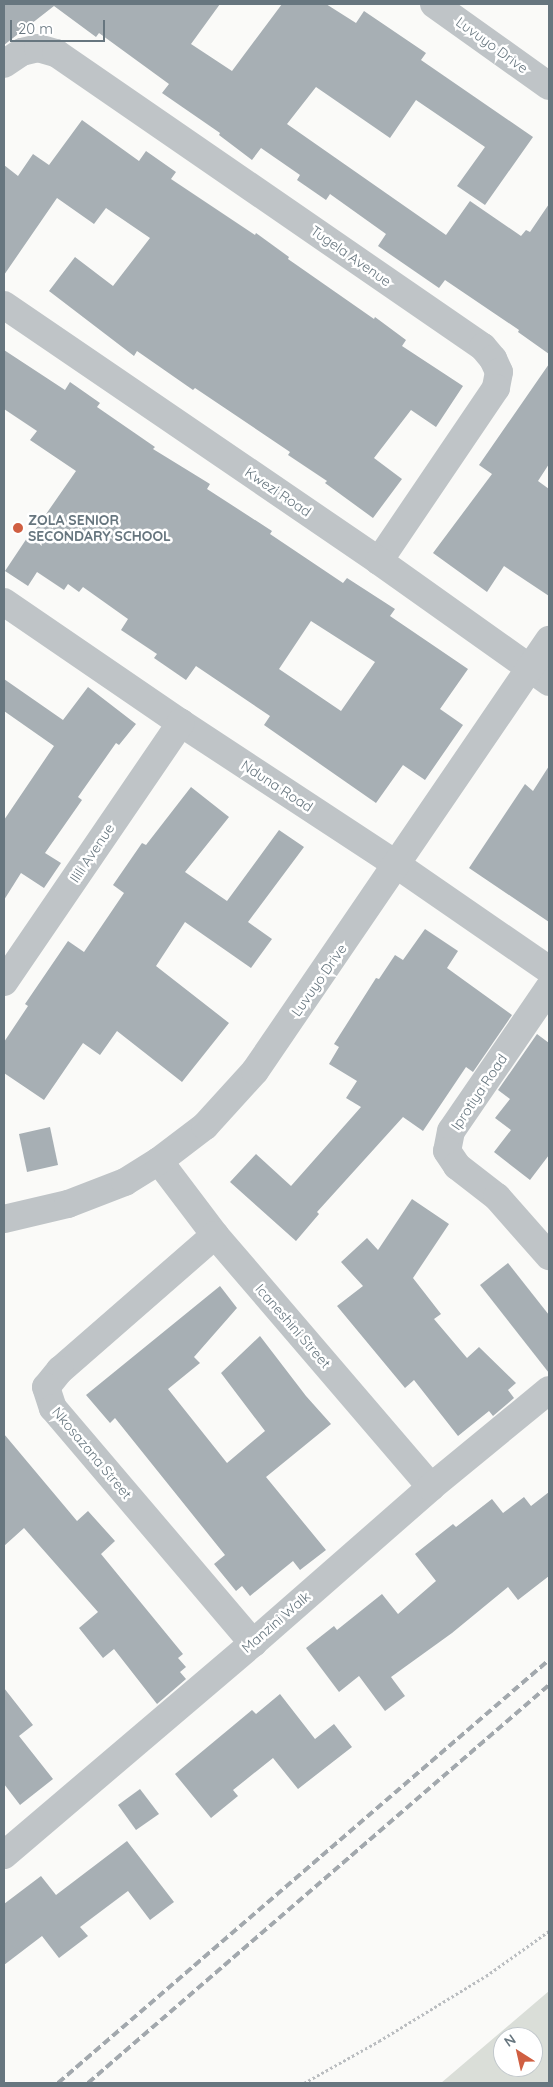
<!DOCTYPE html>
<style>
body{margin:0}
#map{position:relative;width:553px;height:2087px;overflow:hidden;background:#fafaf8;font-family:Quicksand,sans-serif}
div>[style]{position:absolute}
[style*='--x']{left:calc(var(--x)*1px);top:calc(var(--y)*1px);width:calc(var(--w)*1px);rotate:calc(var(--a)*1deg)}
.green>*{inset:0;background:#daded8}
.building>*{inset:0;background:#a7afb4}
.path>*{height:3px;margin-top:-1.5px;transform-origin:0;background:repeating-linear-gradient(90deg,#babdc0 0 2.5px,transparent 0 5px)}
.minor>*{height:28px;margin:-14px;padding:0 14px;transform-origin:14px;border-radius:14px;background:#bfc4c7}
.rail>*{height:4px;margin-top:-2px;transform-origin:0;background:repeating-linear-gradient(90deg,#a2a8ad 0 8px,transparent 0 12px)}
.dots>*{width:14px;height:14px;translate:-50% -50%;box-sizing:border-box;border:2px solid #fff;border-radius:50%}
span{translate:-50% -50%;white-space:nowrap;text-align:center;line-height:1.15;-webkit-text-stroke:5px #fff;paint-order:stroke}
.street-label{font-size:14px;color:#67767f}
.poi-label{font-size:14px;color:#67767f;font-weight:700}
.left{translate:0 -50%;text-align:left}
.frame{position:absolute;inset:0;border:5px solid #67767f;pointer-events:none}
.north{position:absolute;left:493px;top:2027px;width:50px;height:50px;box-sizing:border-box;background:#fff;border:1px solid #c2c8cc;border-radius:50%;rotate:325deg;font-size:14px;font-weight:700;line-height:20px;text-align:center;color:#67767f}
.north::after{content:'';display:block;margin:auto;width:18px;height:22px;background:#d05f42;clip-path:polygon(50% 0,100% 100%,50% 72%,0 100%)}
.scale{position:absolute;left:10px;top:20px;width:95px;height:22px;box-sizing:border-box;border:2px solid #67767f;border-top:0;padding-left:6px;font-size:15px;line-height:18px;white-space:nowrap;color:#67767f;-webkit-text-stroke:4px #fff;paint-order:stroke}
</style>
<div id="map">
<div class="green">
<div style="clip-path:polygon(evenodd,549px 1991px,549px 2083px,441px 2083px,549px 1991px,503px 2037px,533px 2037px,533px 2067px,503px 2067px,503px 2037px)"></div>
</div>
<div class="building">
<div style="clip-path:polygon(4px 4px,220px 4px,191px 44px,232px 71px,282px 4px,326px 4px,356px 23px,364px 11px,426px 53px,421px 60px,533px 137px,485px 205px,457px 186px,485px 147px,416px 100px,390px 138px,316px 87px,287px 124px,446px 235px,470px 201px,521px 236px,526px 230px,530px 232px,549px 204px,549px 354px,518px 332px,519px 330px,445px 280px,439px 288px,378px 246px,386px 234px,330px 194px,326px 200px,297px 180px,300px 175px,261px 148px,252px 160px,219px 135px,220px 133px,162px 93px,169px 84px,99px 33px,96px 37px,54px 6px,4px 45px)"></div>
<div style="clip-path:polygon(82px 120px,139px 161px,146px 151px,176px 172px,171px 179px,255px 235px,256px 233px,289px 257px,288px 259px,374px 319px,375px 317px,406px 340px,402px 346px,463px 386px,436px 427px,411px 410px,374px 458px,402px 479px,373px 518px,325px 483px,327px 481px,288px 455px,290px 452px,195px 388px,193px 390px,137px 351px,134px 356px,49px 291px,75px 257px,113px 286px,150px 238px,106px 208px,94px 224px,57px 198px,4px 275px,4px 165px,18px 176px,33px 154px,49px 165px)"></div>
<div style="clip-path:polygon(evenodd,4px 350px,65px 390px,70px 382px,100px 403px,97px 407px,155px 447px,153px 449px,210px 484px,207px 489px,272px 531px,270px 534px,343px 583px,347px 578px,395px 609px,390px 616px,468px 669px,440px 709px,463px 725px,425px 780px,403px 765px,376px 803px,264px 725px,270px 716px,196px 666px,186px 680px,154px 658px,157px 654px,121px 630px,128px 619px,83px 587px,79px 592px,68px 584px,64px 590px,37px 572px,28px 586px,5px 571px,33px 529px,35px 530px,76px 471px,30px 440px,37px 431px,4px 409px,4px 350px,311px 621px,375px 662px,341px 711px,279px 669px,311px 621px)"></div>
<div style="clip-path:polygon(549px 364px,549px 464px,538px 481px,549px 489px,549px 596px,504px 566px,487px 592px,433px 553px,492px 474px,479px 465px)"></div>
<div style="clip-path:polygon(4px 679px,63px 720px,88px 687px,136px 724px,119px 745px,116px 743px,78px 797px,82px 800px,45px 853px,61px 863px,44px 888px,21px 873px,4px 900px,4px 820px,54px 746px,4px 711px)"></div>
<div style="clip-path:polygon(549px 766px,549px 922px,469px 868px,525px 784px,533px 791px)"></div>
<div style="clip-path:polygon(191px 787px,229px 817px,185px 872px,227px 901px,279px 830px,304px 847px,248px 922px,272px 939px,251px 968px,185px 922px,156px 966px,229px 1023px,182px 1082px,117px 1031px,100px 1055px,83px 1043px,44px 1100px,4px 1073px,4px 1042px,28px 1006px,25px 1004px,68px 941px,84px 952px,124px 893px,113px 885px,142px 843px,146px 845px)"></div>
<div style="clip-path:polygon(425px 929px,458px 951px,447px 968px,512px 1015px,473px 1072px,466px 1067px,423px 1131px,403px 1117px,317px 1212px,319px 1214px,296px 1241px,230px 1182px,256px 1154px,291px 1186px,361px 1107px,346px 1098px,357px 1081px,329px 1064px,339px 1047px,334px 1044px,376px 978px,379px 979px,395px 955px,403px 960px)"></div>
<div style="clip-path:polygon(537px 1034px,549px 1043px,549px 1155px,530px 1180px,494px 1152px,511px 1130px,495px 1118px,510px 1099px,498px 1090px)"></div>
<div style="clip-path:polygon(50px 1127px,58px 1165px,27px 1172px,19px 1134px)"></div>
<div style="clip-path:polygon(412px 1199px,449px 1224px,413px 1278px,441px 1314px,434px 1319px,467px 1358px,479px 1347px,516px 1383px,508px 1390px,514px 1398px,493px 1416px,489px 1411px,458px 1436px,414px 1380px,405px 1388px,337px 1306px,363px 1286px,341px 1262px,367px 1238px,378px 1250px)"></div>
<div style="clip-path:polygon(508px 1263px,549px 1315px,549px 1373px,480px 1285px)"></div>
<div style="clip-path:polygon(220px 1286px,237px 1308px,194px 1357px,200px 1363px,168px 1389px,227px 1463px,265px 1431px,221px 1373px,260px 1336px,306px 1396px,331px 1424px,266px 1477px,326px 1550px,300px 1570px,293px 1561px,250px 1596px,242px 1586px,236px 1591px,214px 1564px,225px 1555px,115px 1418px,110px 1423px,86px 1395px)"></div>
<div style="clip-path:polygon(4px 1434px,77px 1521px,88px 1511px,115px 1541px,101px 1554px,183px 1654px,178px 1658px,186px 1667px,180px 1672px,186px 1679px,157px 1704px,114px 1649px,103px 1658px,79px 1628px,98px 1612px,24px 1528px,4px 1546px)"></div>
<div style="clip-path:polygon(549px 1492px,549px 1576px,518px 1600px,508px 1587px,452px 1633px,391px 1677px,405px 1696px,385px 1711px,359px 1676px,339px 1692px,306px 1648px,334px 1626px,337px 1630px,382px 1594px,398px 1614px,436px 1581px,415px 1554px,453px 1524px,456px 1527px,492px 1499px,503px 1513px,524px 1497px,531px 1506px)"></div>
<div style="clip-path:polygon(4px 1688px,33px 1725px,19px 1736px,53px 1779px,20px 1805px,4px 1784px)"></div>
<div style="clip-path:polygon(280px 1694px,315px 1739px,334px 1724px,352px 1747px,298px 1789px,273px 1758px,233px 1790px,238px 1796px,211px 1818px,175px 1774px,252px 1710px,256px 1714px)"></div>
<div style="clip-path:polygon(140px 1789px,159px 1814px,136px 1830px,118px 1805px)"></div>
<div style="clip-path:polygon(127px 1841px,174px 1902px,150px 1920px,128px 1891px,80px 1927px,88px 1936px,59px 1958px,42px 1936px,4px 1965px,4px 1904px,41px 1876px,56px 1895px)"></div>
</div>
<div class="path">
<div style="--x:304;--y:2083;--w:86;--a:-29.2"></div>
<div style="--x:379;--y:2041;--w:125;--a:-31.3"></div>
<div style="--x:486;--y:1976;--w:77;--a:-35.5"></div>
</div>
<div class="minor">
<div style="--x:434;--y:4;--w:141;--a:35.5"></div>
<div style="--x:4;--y:64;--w:22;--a:-34"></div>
<div style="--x:22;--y:52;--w:16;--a:-14"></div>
<div style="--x:38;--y:48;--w:19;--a:16"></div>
<div style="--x:56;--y:53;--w:518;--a:34.55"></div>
<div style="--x:483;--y:347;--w:16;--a:50"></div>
<div style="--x:493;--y:359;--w:14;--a:65"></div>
<div style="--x:499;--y:372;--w:16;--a:101"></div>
<div style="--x:496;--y:388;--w:209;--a:124.1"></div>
<div style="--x:4;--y:305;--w:454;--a:34.3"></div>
<div style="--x:379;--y:561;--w:209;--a:35.4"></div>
<div style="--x:4;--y:602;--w:214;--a:34.4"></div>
<div style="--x:181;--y:723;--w:258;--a:33.3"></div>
<div style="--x:397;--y:865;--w:185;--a:34.6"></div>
<div style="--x:4;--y:982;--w:314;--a:-55.7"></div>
<div style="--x:549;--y:988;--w:173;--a:124.4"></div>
<div style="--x:451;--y:1131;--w:20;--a:101"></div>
<div style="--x:447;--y:1151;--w:18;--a:56"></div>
<div style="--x:457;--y:1166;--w:51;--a:37.8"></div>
<div style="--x:497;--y:1197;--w:79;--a:48.6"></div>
<div style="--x:159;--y:1161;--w:93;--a:52.9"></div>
<div style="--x:215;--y:1235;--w:332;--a:49.4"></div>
<div style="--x:4;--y:1219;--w:66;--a:-13.2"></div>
<div style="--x:68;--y:1204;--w:61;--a:-21.1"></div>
<div style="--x:125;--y:1182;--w:40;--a:-32"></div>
<div style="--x:159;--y:1161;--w:58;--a:-37.3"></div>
<div style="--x:205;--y:1126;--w:74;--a:-47.7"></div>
<div style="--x:255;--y:1071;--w:522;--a:-55.7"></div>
<div style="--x:215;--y:1235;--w:206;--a:138.9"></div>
<div style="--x:60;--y:1370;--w:22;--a:129"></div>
<div style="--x:46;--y:1387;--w:22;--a:72"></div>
<div style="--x:53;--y:1408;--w:309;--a:49.6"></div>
<div style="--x:4;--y:1855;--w:327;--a:-40.4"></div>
<div style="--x:253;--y:1643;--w:237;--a:-41.2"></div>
<div style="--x:431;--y:1487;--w:153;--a:-39.4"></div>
</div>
<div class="rail">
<div style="--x:58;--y:2083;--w:648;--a:-40.75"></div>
<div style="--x:88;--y:2083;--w:609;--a:-40.81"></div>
</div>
<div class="dots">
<div style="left:18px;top:528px;background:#d05f42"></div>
</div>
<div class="street-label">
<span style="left:492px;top:45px;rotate:36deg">Luvuyo Drive</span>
<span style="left:351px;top:256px;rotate:35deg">Tugela Avenue</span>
<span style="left:278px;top:492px;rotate:34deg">Kwezi Road</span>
<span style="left:277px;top:786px;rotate:33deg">Nduna Road</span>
<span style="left:92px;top:853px;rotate:-56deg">Ilili Avenue</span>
<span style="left:319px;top:980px;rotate:-55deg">Luvuyo Drive</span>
<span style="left:479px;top:1092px;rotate:-56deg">Iprotiya Road</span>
<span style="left:293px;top:1326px;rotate:49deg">Icaneshini Street</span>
<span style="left:92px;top:1453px;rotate:50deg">Nkosazana Street</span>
<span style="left:276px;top:1622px;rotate:-41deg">Manzini Walk</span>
</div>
<div class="poi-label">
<span class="left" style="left:28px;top:528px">ZOLA SENIOR<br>SECONDARY SCHOOL</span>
</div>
<div class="frame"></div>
<div class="north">N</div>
<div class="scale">20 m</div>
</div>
